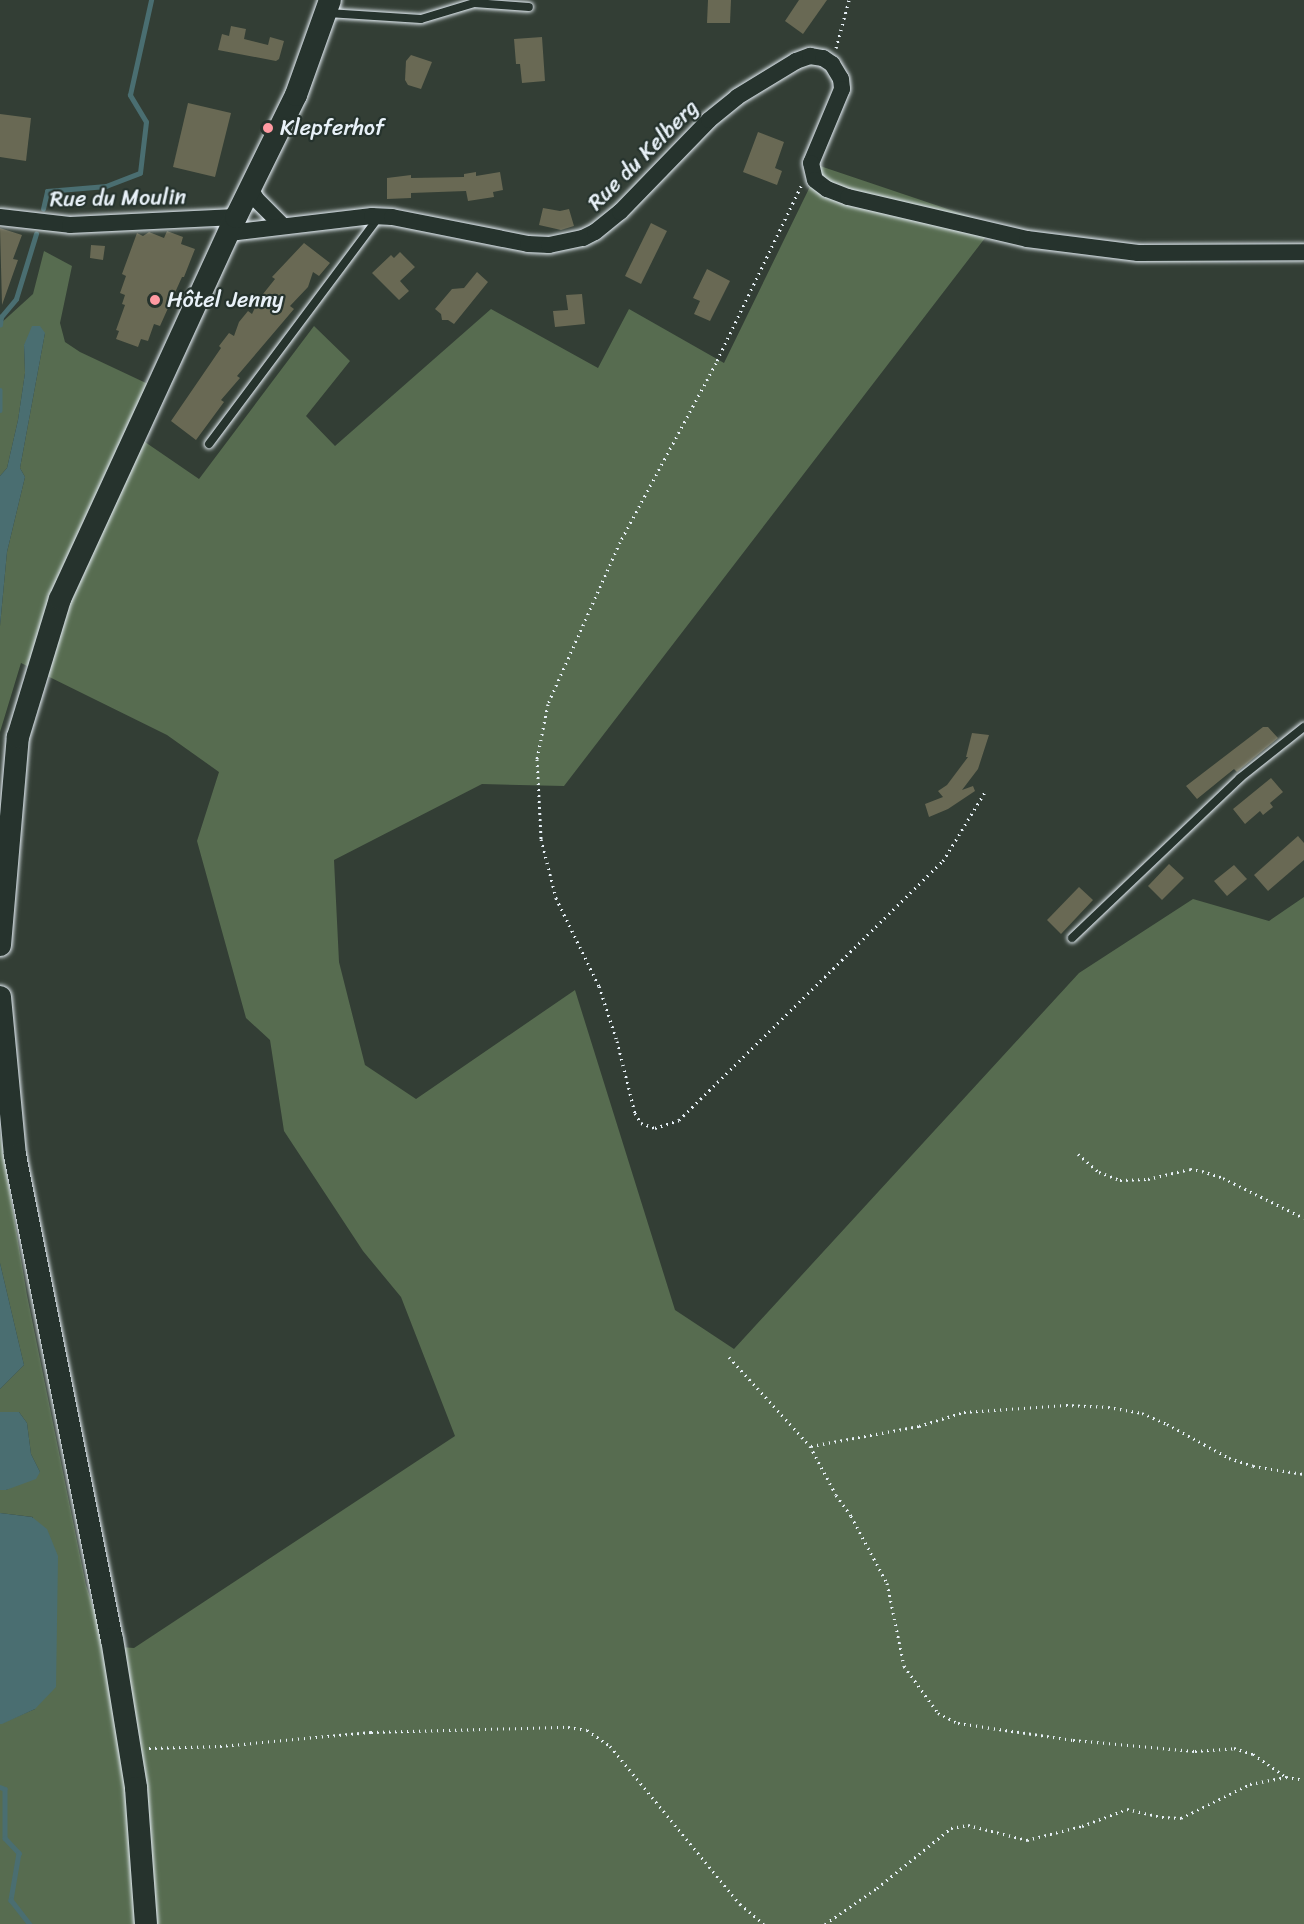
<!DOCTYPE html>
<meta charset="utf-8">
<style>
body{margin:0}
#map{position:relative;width:1304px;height:1924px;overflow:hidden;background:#333e35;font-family:Sriracha,sans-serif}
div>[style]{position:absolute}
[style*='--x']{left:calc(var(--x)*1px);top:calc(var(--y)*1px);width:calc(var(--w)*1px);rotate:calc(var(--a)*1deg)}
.green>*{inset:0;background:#576c50}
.water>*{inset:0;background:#4a6e71}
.stream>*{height:4.5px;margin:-2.25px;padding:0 2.25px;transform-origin:2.25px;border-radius:2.25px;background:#4a6e71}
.building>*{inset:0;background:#696954}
.path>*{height:3px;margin-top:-1.5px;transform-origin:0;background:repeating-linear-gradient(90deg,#e8f1f8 0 1.5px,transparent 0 6px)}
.roads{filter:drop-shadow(0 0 2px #e8f1f8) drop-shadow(0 0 2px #e8f1f8)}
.service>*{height:8px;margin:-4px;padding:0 4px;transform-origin:4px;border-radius:4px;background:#26332d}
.minor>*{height:16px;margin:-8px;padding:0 8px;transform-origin:8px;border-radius:8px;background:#26332d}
.secondary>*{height:22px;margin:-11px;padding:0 11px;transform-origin:11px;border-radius:11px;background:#26332d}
.dots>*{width:16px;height:16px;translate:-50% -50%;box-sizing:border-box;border:3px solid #26332d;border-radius:50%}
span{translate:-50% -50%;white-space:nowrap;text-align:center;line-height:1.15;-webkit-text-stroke:4.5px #26332d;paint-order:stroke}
.poi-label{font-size:22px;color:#e8f1f8}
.left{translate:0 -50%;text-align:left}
.street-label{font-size:22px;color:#e8f1f8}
</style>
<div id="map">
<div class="green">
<div style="clip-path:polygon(820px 166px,995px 225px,564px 786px,482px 784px,334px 860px,339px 962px,365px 1065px,416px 1099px,575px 990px,675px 1310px,734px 1349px,1079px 973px,1193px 899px,1269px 921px,1304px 897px,1304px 1924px,0 1924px,0 1724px,35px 1709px,33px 1517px,0 1513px,0 1490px,6px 1490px,40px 1472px,31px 1454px,27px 1423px,19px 1412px,0 1412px,0 1389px,24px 1365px,0 1263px,0 1133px,27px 1295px,86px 1585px,106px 1646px,134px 1648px,455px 1436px,401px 1297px,363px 1251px,284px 1131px,270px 1040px,246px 1018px,197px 841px,219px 772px,167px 735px,21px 663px,0 732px,0 626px,7px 552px,25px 477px,20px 468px,45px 333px,24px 345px,25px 373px,18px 420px,7px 468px,0 476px,0 324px,33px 294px,44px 251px,72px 266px,60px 323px,65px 342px,80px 352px,148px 384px,126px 429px,199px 479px,314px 326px,350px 361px,306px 416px,335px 446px,491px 309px,598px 368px,629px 309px,724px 363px)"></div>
</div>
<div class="water">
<div style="clip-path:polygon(32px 326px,40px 326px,45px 333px,20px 468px,25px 477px,7px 552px,0 626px,0 476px,7px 468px,18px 420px,25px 373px,24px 345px)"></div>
<div style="clip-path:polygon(0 1263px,24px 1365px,0 1389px)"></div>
<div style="clip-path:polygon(0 1412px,19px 1412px,27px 1423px,31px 1454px,40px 1472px,36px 1479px,6px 1490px,0 1490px)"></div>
<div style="clip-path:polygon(0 1513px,32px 1517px,47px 1529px,58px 1556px,56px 1687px,35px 1709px,2px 1724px,0 1724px)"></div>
</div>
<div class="stream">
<div style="--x:43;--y:209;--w:18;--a:-77"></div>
<div style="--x:47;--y:191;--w:59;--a:-4.8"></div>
<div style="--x:106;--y:186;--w:36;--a:-21"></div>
<div style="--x:140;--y:173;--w:51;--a:-83.3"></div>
<div style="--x:146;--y:122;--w:31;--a:-121"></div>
<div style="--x:130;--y:95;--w:97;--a:-77.5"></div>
<div style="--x:0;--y:325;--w:8;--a:-83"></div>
<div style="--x:1;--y:317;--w:23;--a:-50"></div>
<div style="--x:16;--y:299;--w:68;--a:-72.9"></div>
<div style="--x:0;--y:390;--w:20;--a:90"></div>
<div style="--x:0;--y:1787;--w:5;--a:22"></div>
<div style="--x:5;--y:1789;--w:49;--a:90"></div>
<div style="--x:5;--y:1838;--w:21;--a:47"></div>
<div style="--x:19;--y:1853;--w:48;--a:99.7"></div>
<div style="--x:11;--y:1900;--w:31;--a:52"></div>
</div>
<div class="building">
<div style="clip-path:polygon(708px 0,731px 0,730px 23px,707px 23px)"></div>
<div style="clip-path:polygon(799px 0,827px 0,803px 34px,785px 21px)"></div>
<div style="clip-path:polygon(231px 26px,246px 29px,244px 39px,268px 45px,270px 37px,284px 41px,279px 59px,276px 61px,218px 50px,222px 34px,229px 36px)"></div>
<div style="clip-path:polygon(542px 37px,545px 81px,522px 83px,520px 64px,516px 64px,514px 39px)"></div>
<div style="clip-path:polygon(411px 55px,432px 62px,421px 89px,408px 85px,405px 80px,406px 61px)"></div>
<div style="clip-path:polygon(188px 103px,231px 113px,215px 177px,173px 167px)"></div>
<div style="clip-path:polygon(0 114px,31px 118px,26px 161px,0 157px)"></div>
<div style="clip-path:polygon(758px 132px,784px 142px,775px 168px,782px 171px,777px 185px,743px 172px)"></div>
<div style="clip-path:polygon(476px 172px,476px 176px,500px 172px,503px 190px,493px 192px,494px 197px,468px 201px,466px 191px,411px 193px,411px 198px,387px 199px,387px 178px,411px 175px,411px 178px,464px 177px,464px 174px)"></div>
<div style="clip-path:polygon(543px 208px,560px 211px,569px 209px,574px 226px,561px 230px,539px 225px)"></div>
<div style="clip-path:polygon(651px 223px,667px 231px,641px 284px,625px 276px)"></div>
<div style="clip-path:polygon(0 228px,22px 235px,13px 259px,18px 260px,2px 305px)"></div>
<div style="clip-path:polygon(167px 231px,183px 237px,181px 244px,195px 249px,184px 277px,182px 277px,160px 326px,154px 324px,148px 341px,141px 339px,138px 347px,116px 339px,119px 331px,116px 330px,125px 305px,122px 304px,125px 295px,120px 293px,126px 276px,122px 274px,137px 233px,143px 236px,149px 232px,164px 238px)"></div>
<div style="clip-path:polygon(304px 243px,330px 263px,319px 276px,313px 272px,308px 287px,290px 306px,294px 309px,237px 376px,240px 378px,221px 400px,224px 402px,196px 440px,171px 421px,221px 348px,219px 346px,229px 333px,234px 336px,239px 322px,248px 311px,252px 314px,259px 299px,275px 279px,272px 277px)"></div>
<div style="clip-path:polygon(91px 245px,105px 246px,103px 260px,90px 258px)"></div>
<div style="clip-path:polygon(400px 252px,415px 267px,400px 281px,409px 291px,399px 300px,372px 273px,391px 255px,394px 258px)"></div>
<div style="clip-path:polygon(707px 269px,730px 281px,710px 321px,694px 314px,700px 301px,693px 298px)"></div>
<div style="clip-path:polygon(477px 272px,488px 282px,454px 324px,448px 320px,442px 320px,441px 314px,435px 309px,452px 289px,464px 288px)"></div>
<div style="clip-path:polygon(582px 294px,585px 324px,555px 327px,553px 311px,568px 310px,566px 295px)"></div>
<div style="clip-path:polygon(1263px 727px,1268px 727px,1278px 738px,1237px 772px,1234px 769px,1197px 799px,1186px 786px)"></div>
<div style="clip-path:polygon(972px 733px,989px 735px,978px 769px,962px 790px,973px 786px,975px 791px,948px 809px,929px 817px,925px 804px,943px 797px,938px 791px,947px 785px,968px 757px,966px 757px)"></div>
<div style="clip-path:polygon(1271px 778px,1283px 792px,1270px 803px,1273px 807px,1263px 815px,1260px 811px,1245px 824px,1233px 809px)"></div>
<div style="clip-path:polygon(1298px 836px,1304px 843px,1304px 860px,1268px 891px,1254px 875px)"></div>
<div style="clip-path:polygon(1169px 864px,1184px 878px,1162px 900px,1148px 886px)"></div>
<div style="clip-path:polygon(1234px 865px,1247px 879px,1227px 896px,1214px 881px)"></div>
<div style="clip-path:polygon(1079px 887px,1093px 900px,1061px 934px,1047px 920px)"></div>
</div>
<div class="path">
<div style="--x:836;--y:48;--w:50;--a:-74.8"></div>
<div style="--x:801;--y:186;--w:196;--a:115.7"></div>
<div style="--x:716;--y:363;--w:203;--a:118.2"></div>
<div style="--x:620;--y:542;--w:177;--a:114"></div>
<div style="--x:548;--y:704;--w:56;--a:101.3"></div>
<div style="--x:537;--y:759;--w:80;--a:87.1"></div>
<div style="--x:541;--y:839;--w:61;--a:75.7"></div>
<div style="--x:556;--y:898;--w:98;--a:64"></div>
<div style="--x:599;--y:986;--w:58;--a:71.9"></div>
<div style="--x:617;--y:1041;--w:74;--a:76"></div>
<div style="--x:635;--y:1113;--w:12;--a:59"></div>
<div style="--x:641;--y:1123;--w:15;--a:20"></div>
<div style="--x:655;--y:1128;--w:25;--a:-18"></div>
<div style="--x:679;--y:1120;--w:370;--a:-44.5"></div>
<div style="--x:943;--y:861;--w:81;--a:-58.7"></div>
<div style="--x:1078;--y:1154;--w:28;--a:41"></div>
<div style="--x:1099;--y:1172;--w:22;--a:21"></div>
<div style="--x:1120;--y:1180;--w:28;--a:-2"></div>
<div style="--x:1148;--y:1179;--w:43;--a:-13.4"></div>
<div style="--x:1190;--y:1169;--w:12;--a:9"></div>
<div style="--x:1202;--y:1171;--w:22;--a:18"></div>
<div style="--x:1223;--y:1178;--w:90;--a:26.3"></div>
<div style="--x:729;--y:1357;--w:120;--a:47.7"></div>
<div style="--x:810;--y:1446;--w:55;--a:62"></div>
<div style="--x:836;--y:1495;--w:26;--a:54"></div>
<div style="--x:851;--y:1516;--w:76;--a:61.8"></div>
<div style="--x:887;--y:1583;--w:85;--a:78.4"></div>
<div style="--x:904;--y:1666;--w:58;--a:54.1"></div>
<div style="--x:938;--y:1713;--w:22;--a:27"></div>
<div style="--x:958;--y:1723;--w:116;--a:8.4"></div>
<div style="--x:1073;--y:1740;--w:122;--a:5.2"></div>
<div style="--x:1195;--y:1751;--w:39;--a:-4"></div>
<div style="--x:1234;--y:1748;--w:20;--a:18"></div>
<div style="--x:1253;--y:1754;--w:40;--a:34.9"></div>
<div style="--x:811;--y:1446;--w:110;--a:-10.5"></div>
<div style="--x:919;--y:1426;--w:47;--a:-17.3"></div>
<div style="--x:964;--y:1412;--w:102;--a:-3.9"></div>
<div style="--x:1066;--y:1405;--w:42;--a:2.7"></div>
<div style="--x:1108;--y:1407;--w:35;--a:10"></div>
<div style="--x:1142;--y:1413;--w:27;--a:24"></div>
<div style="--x:1167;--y:1424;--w:71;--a:28.7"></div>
<div style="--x:1229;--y:1458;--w:25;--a:18"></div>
<div style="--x:1253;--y:1466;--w:52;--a:8.9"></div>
<div style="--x:149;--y:1748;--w:71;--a:-1.6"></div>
<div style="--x:220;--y:1746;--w:152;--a:-5.3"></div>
<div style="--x:371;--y:1732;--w:197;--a:-1.5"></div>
<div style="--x:568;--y:1727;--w:19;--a:9"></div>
<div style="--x:587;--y:1730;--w:28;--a:35"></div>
<div style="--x:610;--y:1746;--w:205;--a:50.6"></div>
<div style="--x:740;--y:1904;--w:31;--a:40"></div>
<div style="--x:825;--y:1924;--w:63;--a:-34.7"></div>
<div style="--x:877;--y:1888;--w:95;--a:-39"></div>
<div style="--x:951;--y:1828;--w:17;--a:-10"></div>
<div style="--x:968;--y:1825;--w:61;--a:14.3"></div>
<div style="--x:1027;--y:1840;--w:57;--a:-14.3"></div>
<div style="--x:1082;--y:1826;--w:48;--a:-20.7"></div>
<div style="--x:1127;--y:1809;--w:36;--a:13"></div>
<div style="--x:1162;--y:1817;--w:19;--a:3"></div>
<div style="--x:1181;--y:1818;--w:77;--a:-26.2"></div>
<div style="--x:1250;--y:1784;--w:37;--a:-11"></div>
<div style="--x:1286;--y:1777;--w:18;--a:9"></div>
</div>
<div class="roads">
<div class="service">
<div style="--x:328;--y:13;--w:93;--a:3.7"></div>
<div style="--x:421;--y:19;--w:55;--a:-16.8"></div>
<div style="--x:474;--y:3;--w:55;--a:4.2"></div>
<div style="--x:209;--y:444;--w:284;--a:-53.2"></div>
<div style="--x:1072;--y:938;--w:232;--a:-43.6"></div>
<div style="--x:1240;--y:778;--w:82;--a:-38.6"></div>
</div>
<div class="minor">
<div style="--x:250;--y:188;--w:13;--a:61"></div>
<div style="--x:256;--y:199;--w:38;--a:45"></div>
<div style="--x:0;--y:217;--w:70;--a:6.5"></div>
<div style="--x:70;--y:225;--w:166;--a:-2.8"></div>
<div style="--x:229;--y:233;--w:144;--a:-6.8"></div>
<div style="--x:372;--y:216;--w:20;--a:3"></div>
<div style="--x:392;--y:217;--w:139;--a:11.2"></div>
<div style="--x:528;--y:244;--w:21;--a:3"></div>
<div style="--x:549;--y:245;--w:35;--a:-12"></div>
<div style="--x:583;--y:238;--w:13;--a:-27"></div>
<div style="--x:595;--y:232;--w:32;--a:-39"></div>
<div style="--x:620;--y:212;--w:128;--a:-45.9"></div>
<div style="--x:709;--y:120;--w:36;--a:-39"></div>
<div style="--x:737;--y:97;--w:69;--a:-31.4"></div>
<div style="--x:796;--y:61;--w:15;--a:-20"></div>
<div style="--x:810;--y:56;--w:13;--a:9"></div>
<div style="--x:823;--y:58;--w:11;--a:34"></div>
<div style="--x:832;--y:64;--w:17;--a:59"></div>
<div style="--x:841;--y:79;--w:10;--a:84"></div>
<div style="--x:842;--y:89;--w:80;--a:112.7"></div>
<div style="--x:811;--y:163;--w:17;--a:77"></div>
<div style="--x:815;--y:180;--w:15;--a:37"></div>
<div style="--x:827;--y:189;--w:22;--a:21"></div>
<div style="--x:848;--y:197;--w:184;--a:13.2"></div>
<div style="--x:1027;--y:239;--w:112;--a:7.2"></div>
<div style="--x:1138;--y:253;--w:166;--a:-0.3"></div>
</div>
<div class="secondary">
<div style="--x:0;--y:945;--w:209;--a:-85.1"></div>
<div style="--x:18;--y:737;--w:144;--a:-73.1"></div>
<div style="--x:60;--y:599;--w:421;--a:-65.3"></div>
<div style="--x:236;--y:217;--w:136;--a:-63.8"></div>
<div style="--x:296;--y:95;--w:101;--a:-70.3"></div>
<div style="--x:0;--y:997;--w:159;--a:84.6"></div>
<div style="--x:15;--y:1155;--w:494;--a:78.7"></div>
<div style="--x:112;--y:1639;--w:151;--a:80.8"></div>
<div style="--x:136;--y:1788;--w:136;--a:85.8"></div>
</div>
</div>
<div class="dots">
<div style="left:268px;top:128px;background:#ff9aa2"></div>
<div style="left:155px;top:300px;background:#ff9aa2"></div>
</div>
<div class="poi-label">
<span class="left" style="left:280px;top:128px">Klepferhof</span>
<span class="left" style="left:167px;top:300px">Hôtel Jenny</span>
</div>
<div class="street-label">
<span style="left:643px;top:155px;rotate:-45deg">Rue du Kelberg</span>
<span style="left:118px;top:198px;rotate:-1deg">Rue du Moulin</span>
</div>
</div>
